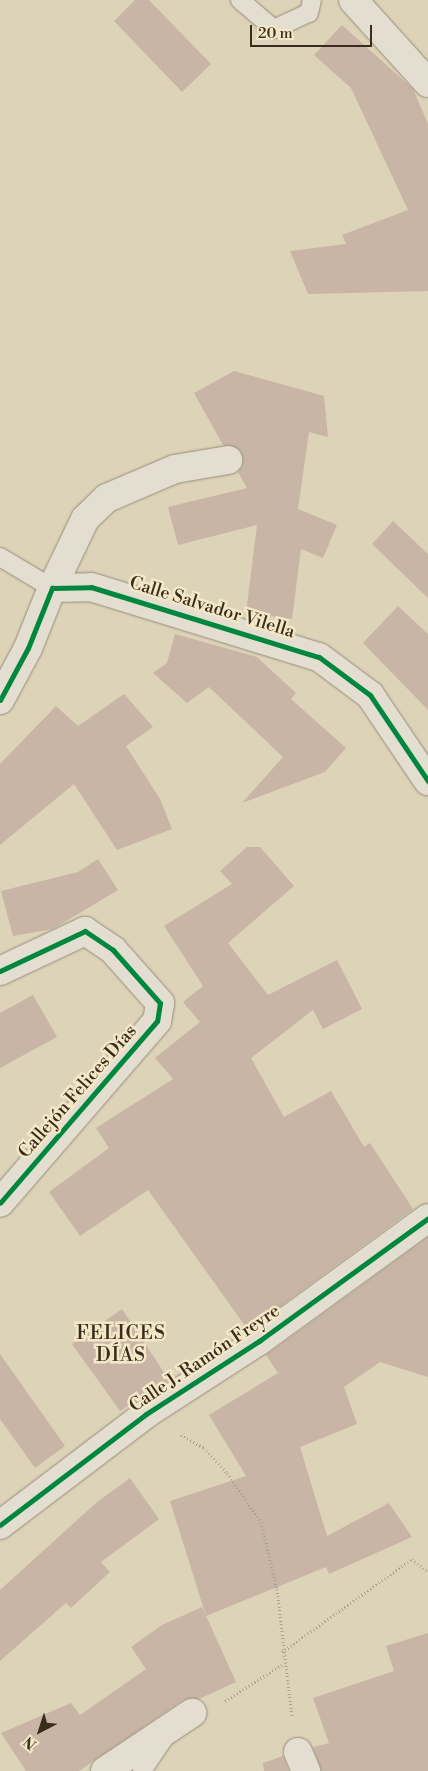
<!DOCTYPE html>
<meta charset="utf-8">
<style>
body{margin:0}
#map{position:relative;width:428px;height:1771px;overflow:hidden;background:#ddd3b8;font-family:"Libre Bodoni",serif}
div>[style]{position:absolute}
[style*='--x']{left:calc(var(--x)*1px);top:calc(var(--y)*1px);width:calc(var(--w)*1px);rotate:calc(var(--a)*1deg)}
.building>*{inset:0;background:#c8b5a6}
.path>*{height:3px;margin-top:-1.5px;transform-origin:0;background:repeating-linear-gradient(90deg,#a7a195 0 1px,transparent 0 3.5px)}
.roads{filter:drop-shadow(0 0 1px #958e7d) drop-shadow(0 0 1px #958e7d)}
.service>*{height:18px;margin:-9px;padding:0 9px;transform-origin:9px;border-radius:9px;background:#e4ded1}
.minor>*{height:28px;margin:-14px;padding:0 14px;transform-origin:14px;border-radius:14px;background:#e4ded1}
.tertiary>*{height:28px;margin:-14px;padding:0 14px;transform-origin:14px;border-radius:14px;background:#e4ded1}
.cycleway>*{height:5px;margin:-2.5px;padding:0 2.5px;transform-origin:2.5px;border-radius:2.5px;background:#00873e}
span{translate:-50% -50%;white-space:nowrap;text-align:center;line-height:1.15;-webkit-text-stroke:5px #f3e7c7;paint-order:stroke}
.street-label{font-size:18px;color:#3a2c1d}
.neighbourhood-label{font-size:19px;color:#3a2c1d;letter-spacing:1px}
.north{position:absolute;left:15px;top:1706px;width:50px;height:50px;-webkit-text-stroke:4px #f3e7c7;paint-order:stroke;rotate:220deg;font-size:14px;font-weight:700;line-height:20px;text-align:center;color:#3a2c1d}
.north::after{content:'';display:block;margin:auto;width:18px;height:22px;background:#3a2c1d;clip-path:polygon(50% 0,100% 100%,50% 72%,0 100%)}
.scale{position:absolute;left:250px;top:25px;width:122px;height:22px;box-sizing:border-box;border:2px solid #3a2c1d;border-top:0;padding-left:6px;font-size:15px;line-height:18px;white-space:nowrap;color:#3a2c1d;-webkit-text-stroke:4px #f3e7c7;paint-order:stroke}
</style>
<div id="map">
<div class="building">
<div style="clip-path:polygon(135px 0,149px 0,211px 64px,182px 92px,114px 21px)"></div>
<div style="clip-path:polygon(342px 25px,413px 89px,428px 124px,428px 291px,308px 294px,290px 251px,346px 244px,342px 235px,408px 210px,351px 88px,314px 55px)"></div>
<div style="clip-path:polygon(234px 371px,324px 396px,328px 437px,309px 432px,298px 509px,337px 525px,323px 558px,301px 549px,292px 619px,246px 613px,257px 525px,178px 545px,168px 507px,247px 488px,238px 472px,243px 465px,240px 450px,223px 445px,194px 393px)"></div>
<div style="clip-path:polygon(393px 521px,428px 554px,428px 598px,372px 544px)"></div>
<div style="clip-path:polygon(398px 606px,428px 634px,428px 710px,363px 643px)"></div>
<div style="clip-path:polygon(175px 634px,257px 657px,296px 693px,291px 699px,346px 748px,325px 772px,242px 803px,283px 757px,209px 687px,187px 703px,153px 673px,167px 663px)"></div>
<div style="clip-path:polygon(124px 694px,153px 727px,126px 746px,160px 799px,172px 829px,117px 850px,74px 784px,0 845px,0 764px,56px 706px,78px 726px)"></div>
<div style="clip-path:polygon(247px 847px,260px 847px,294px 886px,228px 943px,268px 995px,337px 960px,362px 1009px,323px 1029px,313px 1010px,251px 1058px,284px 1117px,331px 1091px,364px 1147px,370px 1143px,413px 1209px,248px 1330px,148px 1190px,80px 1236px,49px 1192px,109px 1148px,96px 1128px,173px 1079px,155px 1058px,200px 1022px,183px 1002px,203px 986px,164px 926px,232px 884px,220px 871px)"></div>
<div style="clip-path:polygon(98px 859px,118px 890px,53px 929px,13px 936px,1px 891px,78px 872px)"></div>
<div style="clip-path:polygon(33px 995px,57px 1037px,0 1068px,0 1013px)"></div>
<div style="clip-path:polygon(428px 1237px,428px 1377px,380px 1362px,344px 1387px,357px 1424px,300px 1447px,327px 1536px,389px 1503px,412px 1537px,329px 1574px,326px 1567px,206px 1616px,170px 1501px,246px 1476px,209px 1415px,278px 1373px,266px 1355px)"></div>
<div style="clip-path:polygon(122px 1309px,169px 1380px,120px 1411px,72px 1344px)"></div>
<div style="clip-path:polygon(0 1354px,65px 1446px,35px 1468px,0 1419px)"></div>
<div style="clip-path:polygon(130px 1478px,159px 1519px,101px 1562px,110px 1572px,71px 1608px,66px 1603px,0 1661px,0 1590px,97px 1502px)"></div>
<div style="clip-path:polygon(202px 1607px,236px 1682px,199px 1699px,183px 1700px,79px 1771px,26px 1771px,1px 1733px,71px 1703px,80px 1715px,146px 1669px,131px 1647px,162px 1625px)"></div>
<div style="clip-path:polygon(428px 1633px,428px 1771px,321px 1771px,313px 1747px,329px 1743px,313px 1698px,394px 1671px,386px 1646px)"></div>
<div style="clip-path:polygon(283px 1756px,289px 1771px,264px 1771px,263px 1763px)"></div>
</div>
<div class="path">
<div style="--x:181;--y:1435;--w:26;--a:29"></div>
<div style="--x:204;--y:1448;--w:34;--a:47"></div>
<div style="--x:227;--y:1473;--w:60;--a:55.2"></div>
<div style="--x:261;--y:1522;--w:69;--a:76.6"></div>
<div style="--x:277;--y:1589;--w:129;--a:83.3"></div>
<div style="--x:282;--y:1652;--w:160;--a:-35.6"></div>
<div style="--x:412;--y:1559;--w:21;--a:39"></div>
<div style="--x:225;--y:1701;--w:69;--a:-32.5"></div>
</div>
<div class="roads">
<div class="service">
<div style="--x:240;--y:0;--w:45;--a:40.5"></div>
<div style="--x:274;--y:29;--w:38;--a:-25"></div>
<div style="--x:309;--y:13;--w:13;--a:-77"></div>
<div style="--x:0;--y:557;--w:61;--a:30.8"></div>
<div style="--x:142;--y:1771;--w:40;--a:-56"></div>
</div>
<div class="minor">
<div style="--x:52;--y:588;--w:76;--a:-64.4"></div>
<div style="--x:85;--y:519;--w:30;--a:-44"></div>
<div style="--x:107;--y:498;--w:74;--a:-23.1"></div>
<div style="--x:175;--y:469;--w:54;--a:-9.6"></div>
<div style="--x:0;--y:700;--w:59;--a:-61.7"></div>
<div style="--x:28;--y:648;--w:65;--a:-68.2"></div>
<div style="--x:52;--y:588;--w:39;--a:-1"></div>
<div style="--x:91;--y:587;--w:239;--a:17.1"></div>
<div style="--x:319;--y:657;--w:64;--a:36.7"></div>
<div style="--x:370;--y:695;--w:104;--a:56"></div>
<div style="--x:0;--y:971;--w:94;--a:-25.2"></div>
<div style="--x:85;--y:931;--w:34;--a:34"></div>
<div style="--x:113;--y:950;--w:71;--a:48.4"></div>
<div style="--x:160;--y:1003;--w:18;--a:99"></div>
<div style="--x:157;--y:1021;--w:240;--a:130.8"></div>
<div style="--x:0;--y:1525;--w:183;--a:-37.2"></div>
<div style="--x:146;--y:1414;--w:135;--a:-32.9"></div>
<div style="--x:259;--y:1341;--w:209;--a:-36"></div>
<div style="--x:298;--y:1752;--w:21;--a:67"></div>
<div style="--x:105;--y:1771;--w:105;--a:-33.7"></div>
</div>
<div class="tertiary">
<div style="--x:353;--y:0;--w:112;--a:47.9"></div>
</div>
</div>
<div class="cycleway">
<div style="--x:0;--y:700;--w:59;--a:-61.7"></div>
<div style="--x:28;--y:648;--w:65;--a:-68.2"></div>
<div style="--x:52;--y:588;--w:39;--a:-1"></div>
<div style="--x:91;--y:587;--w:239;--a:17.1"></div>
<div style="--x:319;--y:657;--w:64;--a:36.7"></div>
<div style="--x:370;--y:695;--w:104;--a:56"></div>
<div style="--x:0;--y:971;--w:94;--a:-25.2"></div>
<div style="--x:85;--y:931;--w:34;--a:34"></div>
<div style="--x:113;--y:950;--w:71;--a:48.4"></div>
<div style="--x:160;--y:1003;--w:18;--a:99"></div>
<div style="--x:157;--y:1021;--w:240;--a:130.8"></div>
<div style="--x:0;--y:1525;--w:183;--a:-37.2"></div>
<div style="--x:146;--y:1414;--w:135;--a:-32.9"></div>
<div style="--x:259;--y:1341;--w:209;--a:-36"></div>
</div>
<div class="street-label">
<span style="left:212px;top:608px;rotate:17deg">Calle Salvador Vilella</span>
<span style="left:78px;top:1092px;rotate:-49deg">Callejón Felices Días</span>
<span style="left:205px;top:1359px;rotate:-34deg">Calle J. Ramón Freyre</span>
</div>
<div class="neighbourhood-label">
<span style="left:121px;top:1345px">FELICES<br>DÍAS</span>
</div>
<div class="north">N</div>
<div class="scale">20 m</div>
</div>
